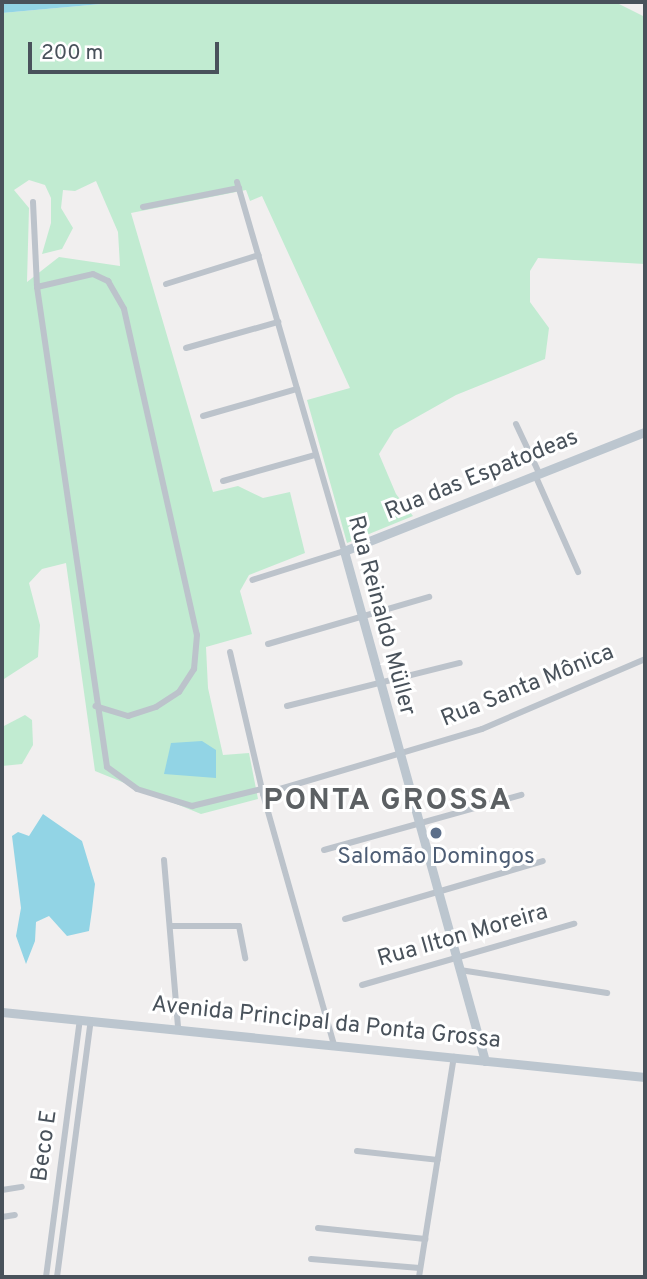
<!DOCTYPE html>
<meta charset="utf-8">
<style>
body{margin:0}
#map{position:relative;width:647px;height:1279px;overflow:hidden;background:#f1efef;font-family:Overpass,sans-serif}
div>[style]{position:absolute}
[style*='--x']{left:calc(var(--x)*1px);top:calc(var(--y)*1px);width:calc(var(--w)*1px);rotate:calc(var(--a)*1deg)}
.green>*{inset:0;background:#c1ebd1}
.water>*{inset:0;background:#92d4e5}
.street>*{height:6px;margin:-3px;padding:0 3px;transform-origin:3px;border-radius:3px;background:#bcc3cb}
.secondary>*{height:9px;margin:-4.5px;padding:0 4.5px;transform-origin:4.5px;border-radius:4.5px;background:#bcc6cf}
.dots>*{width:19px;height:19px;translate:-50% -50%;box-sizing:border-box;border:4px solid #fff;border-radius:50%}
span{translate:-50% -50%;white-space:nowrap;text-align:center;line-height:1.15;-webkit-text-stroke:6px #fff;paint-order:stroke}
.street-label{font-size:23px;color:#49525b}
.service-label{font-size:23px;color:#4e5e75}
.district-label{font-size:30px;color:#5c6063;font-weight:700;letter-spacing:2px}
.frame{position:absolute;inset:0;border:4px solid #49525b;pointer-events:none}
.scale{position:absolute;left:28px;top:42px;width:191px;height:32px;box-sizing:border-box;border:4px solid #49525b;border-top:0;padding-left:9px;font-size:21px;line-height:24px;white-space:nowrap;color:#49525b;-webkit-text-stroke:5px #fff;paint-order:stroke}
</style>
<div id="map">
<div class="green">
<div style="clip-path:polygon(evenodd,123px 2px,615px 2px,645px 17px,645px 264px,538px 258px,530px 271px,530px 302px,549px 328px,545px 359px,456px 395px,394px 430px,379px 454px,396px 494px,413px 516px,347px 543px,307px 400px,350px 388px,262px 196px,250px 201px,246px 190px,131px 213px,213px 492px,238px 486px,263px 498px,290px 492px,305px 553px,249px 575px,240px 591px,252px 634px,206px 647px,208px 688px,223px 755px,249px 753px,258px 799px,201px 814px,95px 771px,66px 563px,42px 569px,29px 583px,40px 625px,38px 657px,4px 679px,2px 703px,2px 13px,123px 2px,29px 180px,45px 185px,51px 198px,51px 223px,42px 254px,62px 249px,73px 228px,61px 208px,63px 190px,75px 191px,96px 181px,118px 232px,120px 266px,59px 257px,27px 282px,29px 208px,14px 190px,29px 180px)"></div>
<div style="clip-path:polygon(25px 715px,32px 720px,33px 745px,22px 764px,2px 766px,2px 727px)"></div>
</div>
<div class="water">
<div style="clip-path:polygon(2px 2px,123px 2px,2px 13px)"></div>
<div style="clip-path:polygon(202px 741px,216px 750px,216px 778px,164px 774px,171px 743px)"></div>
<div style="clip-path:polygon(43px 814px,82px 841px,95px 884px,92px 910px,89px 931px,67px 936px,49px 916px,36px 922px,35px 941px,26px 964px,16px 936px,21px 908px,12px 836px,18px 832px,29px 836px)"></div>
</div>
<div class="street">
<div style="--x:237;--y:182;--w:384;--a:73.8"></div>
<div style="--x:344;--y:551;--w:96;--a:162.5"></div>
<div style="--x:33;--y:202;--w:85;--a:87.3"></div>
<div style="--x:37;--y:287;--w:485;--a:81.7"></div>
<div style="--x:107;--y:767;--w:37;--a:36"></div>
<div style="--x:137;--y:789;--w:58;--a:17.2"></div>
<div style="--x:192;--y:806;--w:72;--a:-13.7"></div>
<div style="--x:143;--y:207;--w:98;--a:-11.2"></div>
<div style="--x:166;--y:284;--w:97;--a:-17.3"></div>
<div style="--x:37;--y:287;--w:57;--a:-13.1"></div>
<div style="--x:93;--y:274;--w:17;--a:25"></div>
<div style="--x:108;--y:281;--w:32;--a:60"></div>
<div style="--x:124;--y:309;--w:334;--a:77.4"></div>
<div style="--x:197;--y:635;--w:34;--a:95"></div>
<div style="--x:194;--y:669;--w:27;--a:123"></div>
<div style="--x:179;--y:692;--w:27;--a:147"></div>
<div style="--x:156;--y:707;--w:29;--a:162"></div>
<div style="--x:128;--y:716;--w:34;--a:-163"></div>
<div style="--x:186;--y:348;--w:96;--a:-15.8"></div>
<div style="--x:203;--y:416;--w:98;--a:-16"></div>
<div style="--x:516;--y:424;--w:56;--a:64.8"></div>
<div style="--x:536;--y:477;--w:104;--a:66.1"></div>
<div style="--x:223;--y:481;--w:96;--a:-15.8"></div>
<div style="--x:268;--y:644;--w:168;--a:-16.3"></div>
<div style="--x:230;--y:652;--w:146;--a:76.9"></div>
<div style="--x:263;--y:794;--w:261;--a:74.2"></div>
<div style="--x:287;--y:706;--w:178;--a:-14"></div>
<div style="--x:263;--y:794;--w:228;--a:-16.5"></div>
<div style="--x:482;--y:729;--w:177;--a:-23.2"></div>
<div style="--x:324;--y:850;--w:205;--a:-15.6"></div>
<div style="--x:164;--y:860;--w:169;--a:85.2"></div>
<div style="--x:345;--y:919;--w:206;--a:-16.3"></div>
<div style="--x:172;--y:926;--w:67;--a:0"></div>
<div style="--x:239;--y:926;--w:33;--a:79"></div>
<div style="--x:460;--y:970;--w:149;--a:8.9"></div>
<div style="--x:362;--y:985;--w:221;--a:-16.1"></div>
<div style="--x:357;--y:1151;--w:81;--a:6.3"></div>
<div style="--x:2;--y:1190;--w:20;--a:-9"></div>
<div style="--x:2;--y:1217;--w:13;--a:-9"></div>
<div style="--x:318;--y:1228;--w:108;--a:5.9"></div>
<div style="--x:311;--y:1259;--w:109;--a:4.7"></div>
<div style="--x:46;--y:1277;--w:260;--a:-82.5"></div>
<div style="--x:57;--y:1277;--w:259;--a:-82.5"></div>
<div style="--x:419;--y:1277;--w:223;--a:-81"></div>
</div>
<div class="secondary">
<div style="--x:2;--y:1012;--w:646;--a:5.77"></div>
<div style="--x:485;--y:1061;--w:529;--a:-105.45"></div>
<div style="--x:344;--y:551;--w:324;--a:-21.6"></div>
</div>
<div class="dots">
<div style="left:436px;top:833px;background:#5c6f8a"></div>
</div>
<div class="street-label">
<span style="left:482px;top:476px;rotate:-22deg">Rua das Espatodeas</span>
<span style="left:380px;top:616px;rotate:75deg">Rua Reinaldo Müller</span>
<span style="left:528px;top:687px;rotate:-22deg">Rua Santa Mônica</span>
<span style="left:463px;top:937px;rotate:-16deg">Rua Ilton Moreira</span>
<span style="left:326px;top:1024px;rotate:6deg">Avenida Principal da Ponta Grossa</span>
<span style="left:46px;top:1146px;rotate:-82deg">Beco E</span>
</div>
<div class="service-label">
<span style="left:436px;top:858px">Salomão Domingos</span>
</div>
<div class="district-label">
<span style="left:388px;top:802px">PONTA GROSSA</span>
</div>
<div class="frame"></div>
<div class="scale">200 m</div>
</div>
